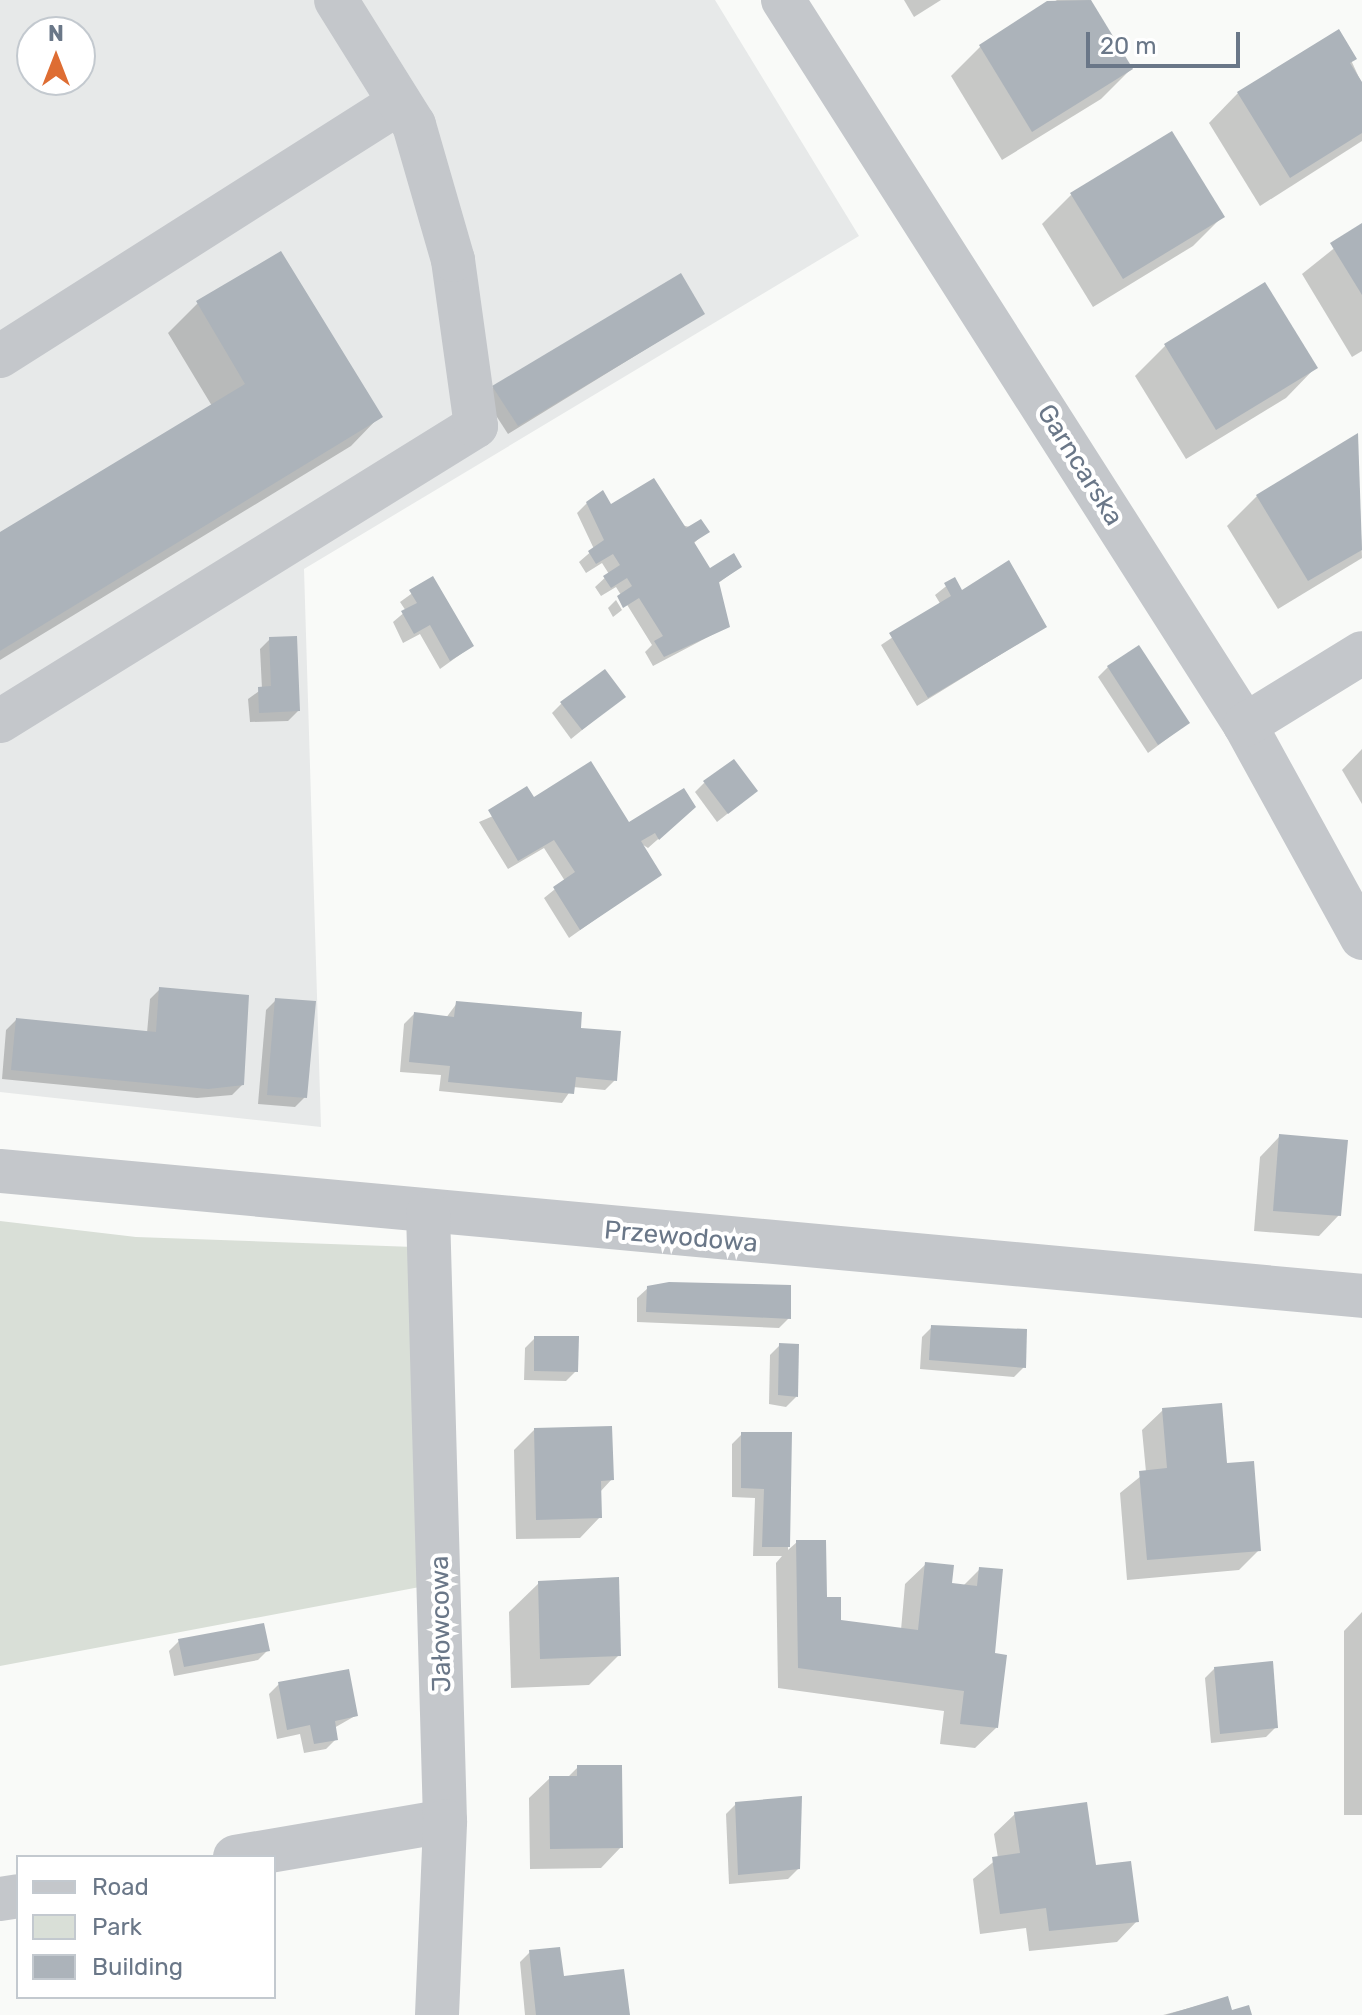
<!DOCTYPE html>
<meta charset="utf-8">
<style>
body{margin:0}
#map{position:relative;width:1362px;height:2015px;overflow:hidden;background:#f9faf8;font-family:Rubik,sans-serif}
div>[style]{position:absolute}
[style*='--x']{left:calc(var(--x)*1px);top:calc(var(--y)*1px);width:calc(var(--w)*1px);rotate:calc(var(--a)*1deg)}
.built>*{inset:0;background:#e7e9e9}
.green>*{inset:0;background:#d9dfd7}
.shadow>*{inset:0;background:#0003}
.building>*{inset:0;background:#acb3ba}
.minor>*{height:44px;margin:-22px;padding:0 22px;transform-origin:22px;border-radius:22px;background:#c4c7cb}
span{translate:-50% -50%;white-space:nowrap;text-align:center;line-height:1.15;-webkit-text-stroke:8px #fff;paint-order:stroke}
.street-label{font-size:26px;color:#6a7788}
.legend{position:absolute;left:16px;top:1855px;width:260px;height:144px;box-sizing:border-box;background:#fff;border:2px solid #c3c9cf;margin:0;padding:10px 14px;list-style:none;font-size:24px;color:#6a7788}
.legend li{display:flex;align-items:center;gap:16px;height:40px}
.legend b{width:40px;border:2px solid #c3c9cf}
.north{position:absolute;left:16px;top:16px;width:80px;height:80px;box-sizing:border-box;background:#fff;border:2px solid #c3c9cf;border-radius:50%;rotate:0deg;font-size:22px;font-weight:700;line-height:32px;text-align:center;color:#6a7788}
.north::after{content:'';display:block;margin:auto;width:28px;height:36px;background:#de6d33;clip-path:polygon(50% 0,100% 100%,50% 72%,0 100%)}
.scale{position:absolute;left:1086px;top:32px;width:154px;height:36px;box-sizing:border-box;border:4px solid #6a7788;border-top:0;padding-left:10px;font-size:24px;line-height:28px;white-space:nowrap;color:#6a7788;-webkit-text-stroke:6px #fff;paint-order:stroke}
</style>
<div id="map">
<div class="built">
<div style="clip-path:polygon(evenodd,0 0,715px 0,859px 236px,304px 569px,321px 1127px,0 1092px,0 0,32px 32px,80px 32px,80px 80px,32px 80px,32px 32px)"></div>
</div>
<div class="green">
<div style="clip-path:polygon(0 1221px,136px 1237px,414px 1247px,425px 1586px,0 1666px)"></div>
</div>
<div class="shadow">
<div style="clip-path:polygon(904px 0,941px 0,914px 17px)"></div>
<div style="clip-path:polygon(1057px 0,1089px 0,1131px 69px,1101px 99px,1002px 160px,951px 76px,980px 47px)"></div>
<div style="clip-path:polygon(1338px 32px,1362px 84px,1362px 141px,1260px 206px,1209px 123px,1238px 93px)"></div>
<div style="clip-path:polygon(1071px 195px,1222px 217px,1193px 246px,1093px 307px,1042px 224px)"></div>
<div style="clip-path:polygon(1362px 226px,1362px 351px,1352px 357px,1302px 274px)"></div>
<div style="clip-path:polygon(1264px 285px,1315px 368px,1286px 398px,1186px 459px,1135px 376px,1165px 346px)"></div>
<div style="clip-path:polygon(198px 303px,380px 416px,351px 446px,0 660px,0 534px,212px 406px,168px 333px)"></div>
<div style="clip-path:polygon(703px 314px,508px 434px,484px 397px,494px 387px)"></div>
<div style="clip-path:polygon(1357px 436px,1362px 558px,1278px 609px,1227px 526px,1257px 496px)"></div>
<div style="clip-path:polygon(587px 503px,707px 531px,693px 544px,709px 571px,740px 567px,717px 584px,727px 627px,653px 666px,645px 652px,652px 645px,616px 587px,601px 596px,595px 587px,609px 574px,602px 563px,586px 573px,579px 562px,594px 549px,577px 513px)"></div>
<div style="clip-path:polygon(432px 579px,472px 646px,440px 669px,420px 634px,403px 643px,393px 622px,406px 611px,400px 602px)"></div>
<div style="clip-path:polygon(954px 580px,962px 593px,1045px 627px,917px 706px,881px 645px,941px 605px,935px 595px)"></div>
<div style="clip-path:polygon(616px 600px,622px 610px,613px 617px,608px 608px)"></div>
<div style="clip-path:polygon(270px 639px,298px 711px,288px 721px,250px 722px,248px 699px,262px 689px,260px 649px)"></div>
<div style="clip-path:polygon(1108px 667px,1188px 723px,1148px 753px,1098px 677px)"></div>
<div style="clip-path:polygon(623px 697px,571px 739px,552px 713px,562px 703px)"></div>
<div style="clip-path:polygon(1362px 749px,1362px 804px,1342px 770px)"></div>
<div style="clip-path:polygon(704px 783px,756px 791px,717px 822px,695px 792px)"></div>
<div style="clip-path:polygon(533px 799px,629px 825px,683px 817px,648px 848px,640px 843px,659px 874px,569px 938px,544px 898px,565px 881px,544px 848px,508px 869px,479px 822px)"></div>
<div style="clip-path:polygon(160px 989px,242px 1085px,232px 1095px,197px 1098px,2px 1079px,6px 1030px,16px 1020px,147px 1033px,150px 999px)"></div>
<div style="clip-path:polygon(276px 1000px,305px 1097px,295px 1107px,258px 1104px,266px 1010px)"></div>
<div style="clip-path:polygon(457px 1003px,578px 1030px,615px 1080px,605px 1090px,573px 1087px,562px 1103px,439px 1091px,441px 1075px,400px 1072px,404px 1024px,414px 1014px,446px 1018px)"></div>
<div style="clip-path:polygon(1280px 1136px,1339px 1215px,1319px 1236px,1254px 1231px,1260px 1157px)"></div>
<div style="clip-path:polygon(648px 1288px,789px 1318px,779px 1328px,637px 1322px,637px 1298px)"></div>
<div style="clip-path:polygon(932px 1327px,1024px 1367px,1014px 1377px,920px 1369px,922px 1337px)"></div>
<div style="clip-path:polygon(535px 1338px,576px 1371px,566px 1381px,524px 1380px,525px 1348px)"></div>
<div style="clip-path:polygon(780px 1345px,796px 1397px,786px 1407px,769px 1404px,770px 1355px)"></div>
<div style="clip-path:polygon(1163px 1410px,1225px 1465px,1259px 1550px,1239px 1570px,1127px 1580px,1120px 1493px,1146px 1472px,1142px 1430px)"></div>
<div style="clip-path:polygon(534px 1430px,612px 1479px,600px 1492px,600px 1517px,580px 1538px,516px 1539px,514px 1450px)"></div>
<div style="clip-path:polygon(742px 1434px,790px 1434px,788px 1550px,797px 1542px,839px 1622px,901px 1630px,905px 1584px,926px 1564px,949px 1585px,963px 1586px,980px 1569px,996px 1728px,975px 1748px,940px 1744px,944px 1711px,778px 1688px,776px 1563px,782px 1556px,753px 1556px,755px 1498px,732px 1497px,732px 1444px)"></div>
<div style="clip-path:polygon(539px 1583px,619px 1655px,589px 1685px,511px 1688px,509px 1612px)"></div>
<div style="clip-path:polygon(1362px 1612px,1362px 1815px,1344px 1815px,1344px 1631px)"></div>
<div style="clip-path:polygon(179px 1641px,268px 1650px,258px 1660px,174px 1676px,169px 1651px)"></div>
<div style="clip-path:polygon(1215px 1668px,1276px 1727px,1266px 1737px,1211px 1743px,1205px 1678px)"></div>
<div style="clip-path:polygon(279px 1684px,355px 1716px,334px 1728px,336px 1739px,326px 1749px,304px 1753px,300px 1734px,277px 1739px,269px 1694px)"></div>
<div style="clip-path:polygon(578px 1767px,621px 1847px,601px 1868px,530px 1869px,529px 1798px,550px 1778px,567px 1778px)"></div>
<div style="clip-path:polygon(736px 1804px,798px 1869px,788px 1879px,729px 1884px,726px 1814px)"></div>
<div style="clip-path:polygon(1015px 1814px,1094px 1867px,1137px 1921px,1117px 1942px,1029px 1951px,1026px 1928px,980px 1934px,973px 1879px,998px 1858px,994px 1834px)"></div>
<div style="clip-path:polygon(530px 1952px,562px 1978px,628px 2015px,525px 2015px,520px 1962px)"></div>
<div style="clip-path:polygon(1227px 1998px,1230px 2012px,1250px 2015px,1163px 2015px)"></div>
</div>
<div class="building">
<div style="clip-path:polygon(1091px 0,1133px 69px,1032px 132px,979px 45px,1047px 1px)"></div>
<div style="clip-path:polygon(1339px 29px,1357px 59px,1350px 63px,1362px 82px,1362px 133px,1290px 178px,1237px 92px)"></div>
<div style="clip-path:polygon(1172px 131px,1225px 217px,1123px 279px,1070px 193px)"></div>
<div style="clip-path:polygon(1362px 223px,1362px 295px,1330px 243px)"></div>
<div style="clip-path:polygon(281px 251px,383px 417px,0 651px,0 532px,245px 384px,196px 301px)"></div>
<div style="clip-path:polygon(681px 273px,705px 314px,518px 426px,492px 386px)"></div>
<div style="clip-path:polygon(1265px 282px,1318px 368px,1216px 430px,1164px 344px)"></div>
<div style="clip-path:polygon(1358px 433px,1362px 550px,1308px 581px,1256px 495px)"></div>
<div style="clip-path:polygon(654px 478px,686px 528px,701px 519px,710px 532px,694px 542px,710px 568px,734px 553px,742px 567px,719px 582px,730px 627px,664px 657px,654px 641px,663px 636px,639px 598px,623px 608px,617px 596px,632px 586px,627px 578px,611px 588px,603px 576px,620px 565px,613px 554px,596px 564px,588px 551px,604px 540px,586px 502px,603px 490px,611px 504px)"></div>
<div style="clip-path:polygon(1009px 560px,1047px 627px,928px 698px,889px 633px,951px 596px,944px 583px,955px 577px,962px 590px)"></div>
<div style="clip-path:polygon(433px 576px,474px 646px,450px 661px,430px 625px,414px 634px,401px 611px,417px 603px,409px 590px)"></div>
<div style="clip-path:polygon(297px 636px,300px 711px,259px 713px,258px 687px,271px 686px,269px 637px)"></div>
<div style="clip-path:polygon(1139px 645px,1190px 723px,1158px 745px,1107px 666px)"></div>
<div style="clip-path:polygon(605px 669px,626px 697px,582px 730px,560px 702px)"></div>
<div style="clip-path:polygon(734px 759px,758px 791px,728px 814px,703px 781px)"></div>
<div style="clip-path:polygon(591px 761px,629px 822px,684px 788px,696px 807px,659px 840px,655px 833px,641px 841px,662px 875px,580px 930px,553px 887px,575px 872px,554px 840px,518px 861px,488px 810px,527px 786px,534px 797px)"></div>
<div style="clip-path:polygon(159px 987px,249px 995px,244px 1085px,208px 1089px,11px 1070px,16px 1018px,156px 1032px)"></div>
<div style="clip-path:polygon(275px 998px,316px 1001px,307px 1098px,267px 1095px)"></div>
<div style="clip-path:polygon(456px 1001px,582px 1012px,581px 1028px,621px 1031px,617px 1081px,576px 1077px,574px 1094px,448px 1082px,450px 1066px,409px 1062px,414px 1012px,454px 1017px)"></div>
<div style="clip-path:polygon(1279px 1134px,1348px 1140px,1341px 1216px,1273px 1211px)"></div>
<div style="clip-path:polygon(669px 1282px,791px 1285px,791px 1319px,646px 1312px,647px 1286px)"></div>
<div style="clip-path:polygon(931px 1325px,1027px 1329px,1026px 1368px,929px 1360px)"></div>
<div style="clip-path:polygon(534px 1336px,579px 1336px,578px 1372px,534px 1371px)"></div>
<div style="clip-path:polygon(779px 1343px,799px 1344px,798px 1397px,778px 1395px)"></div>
<div style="clip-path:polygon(1222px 1403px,1227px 1463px,1254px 1461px,1261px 1551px,1147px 1560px,1139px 1471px,1167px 1468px,1162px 1408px)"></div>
<div style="clip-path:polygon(612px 1426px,614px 1480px,601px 1481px,602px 1518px,536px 1520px,534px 1428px)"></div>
<div style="clip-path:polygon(741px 1432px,792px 1432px,790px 1547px,762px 1547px,764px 1489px,741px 1488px)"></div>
<div style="clip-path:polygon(796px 1540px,826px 1540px,827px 1597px,841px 1597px,841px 1620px,918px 1630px,925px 1562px,954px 1565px,952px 1583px,977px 1586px,979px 1567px,1003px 1569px,995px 1653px,1007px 1655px,998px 1728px,960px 1724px,964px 1691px,798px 1668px)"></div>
<div style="clip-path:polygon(619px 1577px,621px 1656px,540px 1659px,538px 1581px)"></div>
<div style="clip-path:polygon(264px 1623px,270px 1651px,184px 1667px,178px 1639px)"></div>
<div style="clip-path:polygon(1273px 1661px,1278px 1728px,1220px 1734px,1214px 1667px)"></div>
<div style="clip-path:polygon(349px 1669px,358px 1716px,335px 1721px,338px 1740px,314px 1744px,310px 1725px,287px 1730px,278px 1682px)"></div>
<div style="clip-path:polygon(577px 1765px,622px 1765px,623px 1848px,550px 1849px,549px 1776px,577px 1776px)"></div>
<div style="clip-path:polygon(802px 1796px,800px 1869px,738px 1875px,735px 1802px)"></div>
<div style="clip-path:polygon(1087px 1802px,1096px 1865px,1131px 1861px,1139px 1922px,1049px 1931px,1046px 1908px,1000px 1914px,992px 1857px,1020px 1853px,1014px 1812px)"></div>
<div style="clip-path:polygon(560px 1947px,564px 1976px,624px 1969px,630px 2015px,536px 2015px,529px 1950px)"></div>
<div style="clip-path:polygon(1228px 1996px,1232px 2010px,1249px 2005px,1252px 2015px,1166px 2015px)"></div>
</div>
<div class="minor">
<div style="--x:783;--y:0;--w:860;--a:57.49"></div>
<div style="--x:1245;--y:725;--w:243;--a:61.2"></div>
<div style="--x:0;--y:356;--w:472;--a:-32.4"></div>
<div style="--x:0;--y:721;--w:560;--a:-31.79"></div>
<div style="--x:476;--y:426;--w:168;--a:-97.9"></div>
<div style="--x:453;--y:260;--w:141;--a:-106.1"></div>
<div style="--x:414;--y:125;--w:147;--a:-122"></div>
<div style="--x:1245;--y:725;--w:137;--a:-31.6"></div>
<div style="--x:0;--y:1171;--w:1368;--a:5.24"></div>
<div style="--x:235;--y:1857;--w:213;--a:-9.7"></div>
<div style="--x:445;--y:1821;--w:608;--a:-91.6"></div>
<div style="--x:0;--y:1899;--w:18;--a:-9"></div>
<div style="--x:437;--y:2015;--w:194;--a:-87.6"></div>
</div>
<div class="street-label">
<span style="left:1080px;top:465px;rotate:58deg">Garncarska</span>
<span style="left:681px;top:1237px;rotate:5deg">Przewodowa</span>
<span style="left:441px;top:1624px;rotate:-91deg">Jałowcowa</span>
</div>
<ul class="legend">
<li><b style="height:10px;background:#c4c7cb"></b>Road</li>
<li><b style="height:22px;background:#d9dfd7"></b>Park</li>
<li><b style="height:22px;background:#acb3ba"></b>Building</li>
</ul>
<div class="north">N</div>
<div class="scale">20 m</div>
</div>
